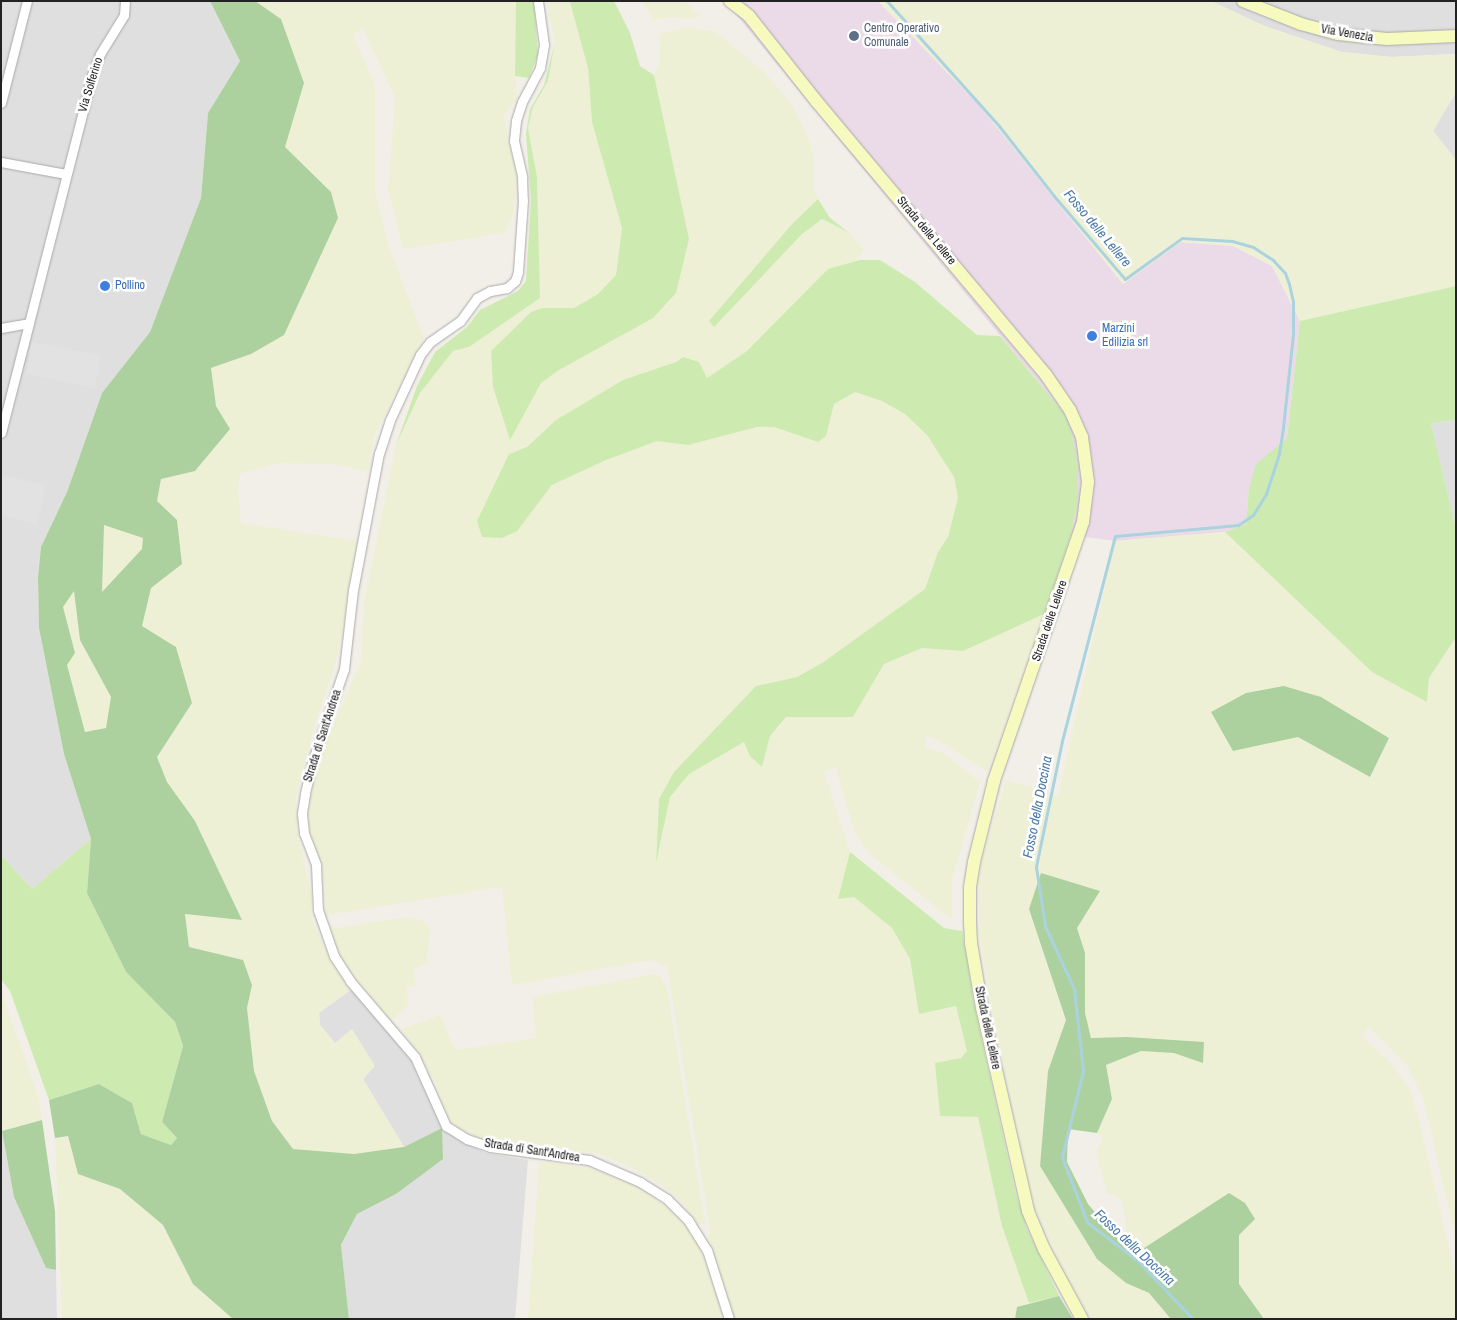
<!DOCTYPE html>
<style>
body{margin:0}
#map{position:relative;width:1457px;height:1320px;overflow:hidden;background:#f2efe9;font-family:"Archivo Narrow",sans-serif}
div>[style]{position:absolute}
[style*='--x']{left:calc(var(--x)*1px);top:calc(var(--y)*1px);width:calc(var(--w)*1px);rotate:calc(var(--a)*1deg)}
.residential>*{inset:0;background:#e0dfdf}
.industrial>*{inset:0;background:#ebdbe8}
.farmland>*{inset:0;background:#eef0d5}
.grass>*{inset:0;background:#cdebb0}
.forest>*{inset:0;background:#add19e}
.parking>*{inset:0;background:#e2e2e2}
.stream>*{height:3px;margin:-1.5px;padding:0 1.5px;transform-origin:1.5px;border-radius:1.5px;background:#aad3df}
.roads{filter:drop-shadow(0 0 1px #a9a9a9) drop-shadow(0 0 1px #a9a9a9)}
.street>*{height:9px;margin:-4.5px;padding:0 4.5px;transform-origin:4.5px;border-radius:4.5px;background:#fff}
.secondary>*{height:12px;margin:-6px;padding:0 6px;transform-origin:6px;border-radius:6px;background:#f7fabf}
.dots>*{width:14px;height:14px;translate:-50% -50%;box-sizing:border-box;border:2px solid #fff;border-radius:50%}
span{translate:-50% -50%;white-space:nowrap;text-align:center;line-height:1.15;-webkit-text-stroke:5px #fff;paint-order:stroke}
.service-label{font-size:12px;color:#4e5e75}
.left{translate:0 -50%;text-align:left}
.street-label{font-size:12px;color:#222}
.shop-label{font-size:12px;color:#366cbe}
.water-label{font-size:14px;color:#4a7aab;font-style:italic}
.frame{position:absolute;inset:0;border:2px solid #222;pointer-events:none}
</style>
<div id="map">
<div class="residential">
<div style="clip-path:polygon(1px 1px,210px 1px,240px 61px,208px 113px,201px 198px,150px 332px,102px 393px,67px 492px,41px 547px,38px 577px,39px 628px,64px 754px,91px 839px,32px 889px,1px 855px)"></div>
<div style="clip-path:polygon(1211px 1px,1456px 1px,1456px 54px,1391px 57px,1342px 52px,1262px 25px)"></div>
<div style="clip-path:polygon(1456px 92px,1456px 160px,1433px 131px)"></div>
<div style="clip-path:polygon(1456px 420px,1456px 529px,1431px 423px)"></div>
<div style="clip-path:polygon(352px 989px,410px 1057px,442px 1128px,462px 1142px,486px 1153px,528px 1160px,515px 1319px,349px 1319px,341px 1246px,357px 1214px,396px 1194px,442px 1128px,404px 1147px,363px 1079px,374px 1066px,335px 1043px,320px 1025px,319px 1013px)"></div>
<div style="clip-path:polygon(2px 1131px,14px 1197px,46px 1268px,56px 1270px,57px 1319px,1px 1319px)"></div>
</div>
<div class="industrial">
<div style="clip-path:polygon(746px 1px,878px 1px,979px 105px,1123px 284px,1181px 242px,1233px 246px,1272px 266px,1300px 321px,1287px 438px,1256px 465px,1249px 488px,1246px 524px,1225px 532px,1115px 541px,1071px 535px,1078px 498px,1078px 468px,1062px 411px,734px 12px)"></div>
</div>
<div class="farmland">
<div style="clip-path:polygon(255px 1px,516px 1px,515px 76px,517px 98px,504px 116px,517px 181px,513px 215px,505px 233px,403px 249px,388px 190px,395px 98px,363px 28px,353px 35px,375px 85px,375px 190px,389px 247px,424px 338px,373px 438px,369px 472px,334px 464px,278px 463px,240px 474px,238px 489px,241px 523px,357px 541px,343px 631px,333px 672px,316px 721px,296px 797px,297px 830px,311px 893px,311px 917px,329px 957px,352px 989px,319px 1012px,320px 1025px,335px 1043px,352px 1029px,375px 1066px,363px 1079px,404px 1147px,354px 1154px,293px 1149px,272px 1121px,254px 1071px,247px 1008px,252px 985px,189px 947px,185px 914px,241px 919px,195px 821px,167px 782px,157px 757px,192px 703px,142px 626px,151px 588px,182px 564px,177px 520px,157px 501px,161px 479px,195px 471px,230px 429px,216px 406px,210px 368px,251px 354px,331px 192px,285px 147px,304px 83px,281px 19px)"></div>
<div style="clip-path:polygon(546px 1px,572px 1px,588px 68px,592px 122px,622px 228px,616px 275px,598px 294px,573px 308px,542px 308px,510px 440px,541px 383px,559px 370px,689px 239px,654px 75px,660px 61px,659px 34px,689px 27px,716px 32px,763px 71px,791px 103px,809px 139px,814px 159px,814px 189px,818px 199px,792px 224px,709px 321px,801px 235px,822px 219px,849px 232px,864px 250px,855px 262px,828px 269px,747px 351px,707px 378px,683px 357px,556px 420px,527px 447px,509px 454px,517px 530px,552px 485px,606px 460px,657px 440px,688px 445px,757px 427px,774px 427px,818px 442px,826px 436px,834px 404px,855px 392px,882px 401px,905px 414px,927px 435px,954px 477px,958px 498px,948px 537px,938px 552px,925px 589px,822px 663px,797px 677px,756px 686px,674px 772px,659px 799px,656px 860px,662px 840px,670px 797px,689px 774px,744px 742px,762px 767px,770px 736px,786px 717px,853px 717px,884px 664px,922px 648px,963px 651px,1044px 614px,988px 772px,936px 739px,926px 736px,925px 747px,942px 752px,980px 782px,952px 880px,952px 920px,871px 855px,855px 833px,835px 767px,824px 772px,850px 852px,838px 899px,854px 897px,892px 928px,910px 959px,919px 1014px,956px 1006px,967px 1051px,961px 1058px,941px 1116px,978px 1117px,1002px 1226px,1029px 1303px,1017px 1307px,1015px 1319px,733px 1319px,709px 1239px,710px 1229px,667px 966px,650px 960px,512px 985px,502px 887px,326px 915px,324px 874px,309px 829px,306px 809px,315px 767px,361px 661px,364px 602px,396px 445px,420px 393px,453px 351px,469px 347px,540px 298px,537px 177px,528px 128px,533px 107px,548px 81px,555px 42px)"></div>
<div style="clip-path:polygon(642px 1px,684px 1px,700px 15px,694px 19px,672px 17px,653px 20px)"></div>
<div style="clip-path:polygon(878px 1px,1211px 1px,1262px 25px,1342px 52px,1391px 57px,1456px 54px,1456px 92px,1433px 131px,1456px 160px,1456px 286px,1300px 321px,1272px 265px,1233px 246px,1181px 242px,1123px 284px,979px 105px)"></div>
<div style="clip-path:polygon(104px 525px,143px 538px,143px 549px,101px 593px)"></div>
<div style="clip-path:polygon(evenodd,1225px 532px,1372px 672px,1428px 701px,1429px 678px,1456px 637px,1456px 1240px,1423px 1099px,1408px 1067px,1369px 1026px,1362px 1037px,1392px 1064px,1410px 1090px,1419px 1121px,1456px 1276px,1456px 1319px,1264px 1319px,1239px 1284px,1239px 1235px,1229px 1193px,1138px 1252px,1128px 1246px,1122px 1199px,1107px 1193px,1096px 1153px,1102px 1137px,1097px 1133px,1112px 1099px,1106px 1065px,1141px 1051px,1174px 1053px,1203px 1062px,1204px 1043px,1127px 1037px,1091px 1038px,1085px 1013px,1085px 953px,1077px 928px,1100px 891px,1029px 909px,1066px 1020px,1048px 1071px,1040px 1166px,1126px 1283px,1149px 1293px,1171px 1319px,1092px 1319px,1067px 1278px,1036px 1210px,1026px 1172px,992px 1013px,980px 937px,979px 894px,982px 860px,992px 825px,1006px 780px,1058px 796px,1115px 541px,1225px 532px,1298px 737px,1389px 738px,1370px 777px,1298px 737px)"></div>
<div style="clip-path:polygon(74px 591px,80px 640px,111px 697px,106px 728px,85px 733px,67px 665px,63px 607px)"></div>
<div style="clip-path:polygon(407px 917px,423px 921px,430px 927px,427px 963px,413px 969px,416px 985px,407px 987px,408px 1005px,390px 1022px,340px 960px,328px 929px)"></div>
<div style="clip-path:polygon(654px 974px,660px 976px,667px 989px,705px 1224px,696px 1225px,682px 1202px,660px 1184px,628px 1166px,599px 1154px,541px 1145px,482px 1139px,449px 1124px,434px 1079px,401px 1029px,440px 1015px,455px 1050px,536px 1038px,532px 997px)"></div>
<div style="clip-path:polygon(1px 991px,39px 1099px,42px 1120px,1px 1131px)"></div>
<div style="clip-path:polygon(68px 1136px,78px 1174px,120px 1189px,163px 1225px,193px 1284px,233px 1319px,62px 1319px,55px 1138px)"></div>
<div style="clip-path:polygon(539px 1162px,562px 1163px,600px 1171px,642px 1189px,670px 1210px,686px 1224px,699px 1245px,725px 1319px,528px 1319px)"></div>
</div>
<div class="grass">
<div style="clip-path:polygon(516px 1px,534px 1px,538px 55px,529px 78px,515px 76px)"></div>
<div style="clip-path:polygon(614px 1px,630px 33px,640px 66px,654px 75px,689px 239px,676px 293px,653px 318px,559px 370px,541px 383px,510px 440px,493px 387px,491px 351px,531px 312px,542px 308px,574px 308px,598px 294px,616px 275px,622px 228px,592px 122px,588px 68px,570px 2px)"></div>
<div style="clip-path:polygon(555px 42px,548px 81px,533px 107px,528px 128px,537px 177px,540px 298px,469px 347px,453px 351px,420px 393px,396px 445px,417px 386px,435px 352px,467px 327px,480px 310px,518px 291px,526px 281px,531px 200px,526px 134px,530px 109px,544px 85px)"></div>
<div style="clip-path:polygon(818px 199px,830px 218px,848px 232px,822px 219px,801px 235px,714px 327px,709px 321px,792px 224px)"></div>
<div style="clip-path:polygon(860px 260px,880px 260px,915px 282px,977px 335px,1000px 336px,1062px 411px,1072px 433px,1078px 468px,1078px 498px,1071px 535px,1044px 614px,963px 651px,922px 648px,884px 664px,853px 717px,786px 717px,770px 736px,762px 767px,750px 756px,744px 742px,689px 774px,670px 797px,656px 863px,659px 799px,674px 772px,756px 686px,797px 677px,822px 663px,925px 589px,938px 552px,948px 537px,958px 498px,954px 477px,927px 435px,905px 414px,882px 401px,855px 392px,834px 404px,826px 436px,818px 442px,774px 427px,757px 427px,688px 445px,657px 441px,606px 460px,552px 485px,517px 531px,502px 538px,482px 537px,477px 521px,509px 454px,527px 447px,556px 420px,623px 380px,676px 362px,683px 357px,699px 362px,707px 378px,747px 351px,828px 269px)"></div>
<div style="clip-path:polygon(1456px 286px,1456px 420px,1431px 423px,1456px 529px,1456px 637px,1429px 678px,1427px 702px,1372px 672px,1225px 532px,1246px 524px,1249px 488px,1256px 464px,1287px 438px,1300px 321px)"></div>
<div style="clip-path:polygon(91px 839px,87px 893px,126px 972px,175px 1022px,183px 1046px,162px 1122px,177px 1138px,171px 1145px,141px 1134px,132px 1103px,99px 1084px,49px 1100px,10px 991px,1px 979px,1px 855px,32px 889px)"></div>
<div style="clip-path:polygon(850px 852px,944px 928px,962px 931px,974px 1005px,1016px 1194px,1027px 1229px,1059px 1296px,1029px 1303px,1002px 1226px,978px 1117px,940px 1116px,935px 1063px,961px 1058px,967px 1051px,956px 1006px,919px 1014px,910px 959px,892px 928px,854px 897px,838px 899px)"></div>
</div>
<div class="forest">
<div style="clip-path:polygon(evenodd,210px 1px,255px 1px,281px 19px,304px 83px,285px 147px,331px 192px,338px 218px,284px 335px,251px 354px,211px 368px,216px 406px,230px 429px,195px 471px,161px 479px,157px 501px,177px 520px,182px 564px,151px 588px,142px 626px,176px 647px,192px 703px,157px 757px,167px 782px,195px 821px,242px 920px,185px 914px,189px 947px,243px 960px,252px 985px,247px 1008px,254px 1071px,272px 1121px,293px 1149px,354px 1154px,404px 1147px,442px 1128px,443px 1159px,396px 1194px,357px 1214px,341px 1245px,349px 1319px,233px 1319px,193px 1284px,163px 1225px,120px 1189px,78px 1174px,68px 1136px,55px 1138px,49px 1100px,99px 1084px,132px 1103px,141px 1134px,171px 1145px,177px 1138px,162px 1122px,183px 1046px,175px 1022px,126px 972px,87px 893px,91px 839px,64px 754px,39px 628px,38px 577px,41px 547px,67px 492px,102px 393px,150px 332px,201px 198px,208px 113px,240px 61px,210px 1px,104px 525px,143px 538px,142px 549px,102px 592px,104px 525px,210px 1px,74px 591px,80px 640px,111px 697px,106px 728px,85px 732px,67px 665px,75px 653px,63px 607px,74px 591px)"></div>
<div style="clip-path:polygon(1284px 686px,1321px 697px,1389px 738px,1370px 777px,1298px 737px,1233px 751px,1211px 712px,1246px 693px)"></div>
<div style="clip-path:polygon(1041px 873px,1100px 891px,1077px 928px,1085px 953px,1085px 1013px,1091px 1038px,1127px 1037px,1204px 1042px,1203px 1063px,1174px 1053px,1141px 1051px,1106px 1065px,1112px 1099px,1097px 1133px,1068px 1129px,1067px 1162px,1088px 1204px,1116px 1237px,1138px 1252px,1229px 1193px,1245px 1203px,1255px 1219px,1239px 1235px,1239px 1284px,1264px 1319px,1171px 1319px,1149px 1293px,1126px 1283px,1097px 1259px,1040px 1166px,1048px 1071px,1066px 1020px,1029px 909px)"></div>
<div style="clip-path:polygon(42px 1120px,55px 1211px,56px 1270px,46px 1268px,14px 1197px,2px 1131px)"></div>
<div style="clip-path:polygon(1059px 1296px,1073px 1319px,1015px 1319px,1017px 1307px)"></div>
</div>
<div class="parking">
<div style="clip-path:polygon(32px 342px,101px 355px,95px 388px,26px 374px)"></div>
<div style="clip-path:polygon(1px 475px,46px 485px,37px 524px,1px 515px)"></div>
</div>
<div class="stream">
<div style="--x:887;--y:1;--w:168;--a:48.1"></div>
<div style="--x:999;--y:126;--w:89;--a:51.8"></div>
<div style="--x:1054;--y:196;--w:109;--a:49.5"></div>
<div style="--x:1125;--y:279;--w:70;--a:-35.7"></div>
<div style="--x:1182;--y:238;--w:50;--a:3.4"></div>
<div style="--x:1232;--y:241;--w:22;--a:16"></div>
<div style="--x:1253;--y:247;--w:24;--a:33"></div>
<div style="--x:1273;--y:260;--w:18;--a:47"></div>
<div style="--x:1285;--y:273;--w:12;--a:70"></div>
<div style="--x:1289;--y:284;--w:18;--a:77"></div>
<div style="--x:1293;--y:302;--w:32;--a:90"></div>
<div style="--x:1293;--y:334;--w:95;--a:96.1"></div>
<div style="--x:1283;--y:428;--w:26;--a:99"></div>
<div style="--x:1279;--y:454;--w:42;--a:108"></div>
<div style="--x:1266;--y:494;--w:25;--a:122"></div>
<div style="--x:1253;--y:515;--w:18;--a:146"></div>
<div style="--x:1238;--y:525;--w:123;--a:174.9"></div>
<div style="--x:1115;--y:536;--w:212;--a:104.5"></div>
<div style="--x:1062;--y:741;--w:129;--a:101.7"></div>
<div style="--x:1036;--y:867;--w:60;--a:81.3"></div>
<div style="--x:1045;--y:926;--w:69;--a:65.3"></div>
<div style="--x:1074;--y:989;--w:82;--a:83.7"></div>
<div style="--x:1083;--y:1071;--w:89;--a:103.7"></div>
<div style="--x:1062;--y:1157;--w:70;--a:69"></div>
<div style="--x:1087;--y:1222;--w:64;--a:37.4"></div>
<div style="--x:1138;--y:1261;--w:80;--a:46.5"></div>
</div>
<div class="roads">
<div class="street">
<div style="--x:538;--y:1;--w:44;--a:82.2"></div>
<div style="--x:544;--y:45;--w:23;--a:100"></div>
<div style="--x:540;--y:68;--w:38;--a:118"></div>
<div style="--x:522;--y:102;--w:20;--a:108"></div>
<div style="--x:516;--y:121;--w:20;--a:96"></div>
<div style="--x:514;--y:141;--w:37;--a:77"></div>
<div style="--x:522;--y:177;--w:23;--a:88"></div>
<div style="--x:523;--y:200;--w:72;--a:94"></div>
<div style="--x:518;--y:272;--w:9;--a:108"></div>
<div style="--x:515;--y:281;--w:11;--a:139"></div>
<div style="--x:507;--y:288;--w:17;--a:170"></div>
<div style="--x:490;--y:291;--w:15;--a:152"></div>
<div style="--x:477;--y:298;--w:29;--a:126"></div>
<div style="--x:460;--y:321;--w:37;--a:145"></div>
<div style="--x:430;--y:342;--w:16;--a:128"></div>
<div style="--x:420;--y:355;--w:72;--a:114.8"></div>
<div style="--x:390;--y:420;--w:35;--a:108"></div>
<div style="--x:379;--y:453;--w:139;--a:100.7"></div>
<div style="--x:353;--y:590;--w:80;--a:96.5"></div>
<div style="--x:344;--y:669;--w:99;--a:108.8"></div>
<div style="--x:312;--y:763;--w:32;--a:103"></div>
<div style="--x:305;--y:794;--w:20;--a:99"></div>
<div style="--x:302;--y:814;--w:19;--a:84"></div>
<div style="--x:304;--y:833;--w:34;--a:69"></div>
<div style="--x:316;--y:865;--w:45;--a:87.5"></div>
<div style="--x:318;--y:910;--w:49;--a:70.8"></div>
<div style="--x:334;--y:956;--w:30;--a:57"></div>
<div style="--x:350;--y:981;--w:100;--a:49.5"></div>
<div style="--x:415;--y:1057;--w:76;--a:65.8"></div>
<div style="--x:446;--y:1126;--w:25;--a:32"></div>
<div style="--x:467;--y:1139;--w:24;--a:19"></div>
<div style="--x:490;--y:1147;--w:100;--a:7.5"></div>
<div style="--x:589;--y:1160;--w:56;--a:23.3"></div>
<div style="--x:640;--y:1182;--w:32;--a:32"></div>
<div style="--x:667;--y:1199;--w:30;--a:45"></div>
<div style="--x:688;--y:1220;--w:36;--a:58"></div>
<div style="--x:707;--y:1250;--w:72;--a:72.3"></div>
<div style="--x:1;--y:103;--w:105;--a:-75.7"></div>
<div style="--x:1;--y:162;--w:66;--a:10.5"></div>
<div style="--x:1;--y:328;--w:28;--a:-10"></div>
<div style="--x:29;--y:323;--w:256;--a:-75.7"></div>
<div style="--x:92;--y:75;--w:22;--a:-69"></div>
<div style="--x:100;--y:54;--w:46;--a:-58.4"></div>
<div style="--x:124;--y:15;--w:14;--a:-86"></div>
<div style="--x:1;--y:433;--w:114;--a:-75.7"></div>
</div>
<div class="secondary">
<div style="--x:730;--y:1;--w:24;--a:38"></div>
<div style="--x:749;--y:16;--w:110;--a:51.7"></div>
<div style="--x:817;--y:102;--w:356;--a:50"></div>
<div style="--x:1046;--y:375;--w:42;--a:55.6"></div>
<div style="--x:1070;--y:410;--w:30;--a:66"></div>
<div style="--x:1082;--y:437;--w:45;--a:82.4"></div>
<div style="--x:1088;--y:482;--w:40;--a:97.1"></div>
<div style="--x:1083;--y:522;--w:274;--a:109"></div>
<div style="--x:994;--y:781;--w:83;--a:103.9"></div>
<div style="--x:974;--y:862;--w:26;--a:99"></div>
<div style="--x:970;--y:888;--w:35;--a:90"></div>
<div style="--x:970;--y:923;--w:20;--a:87"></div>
<div style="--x:971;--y:943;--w:66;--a:80.4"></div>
<div style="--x:982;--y:1008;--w:208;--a:77.2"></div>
<div style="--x:1028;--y:1211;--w:41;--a:67.2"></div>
<div style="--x:1044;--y:1249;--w:80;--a:61.5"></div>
<div style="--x:1243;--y:1;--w:62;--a:21.6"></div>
<div style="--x:1301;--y:24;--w:38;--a:15"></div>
<div style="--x:1338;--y:34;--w:49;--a:5.8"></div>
<div style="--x:1387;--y:39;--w:69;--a:-2.5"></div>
</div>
</div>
<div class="dots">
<div style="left:854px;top:36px;background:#5c6f8a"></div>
<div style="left:105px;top:286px;background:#3f7fe0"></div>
<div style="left:1092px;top:336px;background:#3f7fe0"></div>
</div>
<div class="service-label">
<span class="left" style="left:864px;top:36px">Centro Operativo<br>Comunale</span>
</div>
<div class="street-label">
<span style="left:1347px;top:34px;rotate:10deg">Via Venezia</span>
<span style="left:91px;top:85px;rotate:-73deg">Via Solferino</span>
<span style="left:926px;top:231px;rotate:50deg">Strada delle Lellere</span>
<span style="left:1050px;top:621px;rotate:-71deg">Strada delle Lellere</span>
<span style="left:323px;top:736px;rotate:-72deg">Strada di Sant'Andrea</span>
<span style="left:987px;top:1028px;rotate:78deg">Strada delle Lellere</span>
<span style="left:532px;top:1151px;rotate:9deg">Strada di Sant'Andrea</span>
</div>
<div class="shop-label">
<span class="left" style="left:115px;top:286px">Pollino</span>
<span class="left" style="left:1102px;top:336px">Marzini<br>Edilizia srl</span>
</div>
<div class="water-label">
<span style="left:1098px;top:228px;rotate:50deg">Fosso delle Lellere</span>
<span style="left:1037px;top:807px;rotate:-79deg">Fosso della Doccina</span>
<span style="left:1135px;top:1247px;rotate:43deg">Fosso della Doccina</span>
</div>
<div class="frame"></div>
</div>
